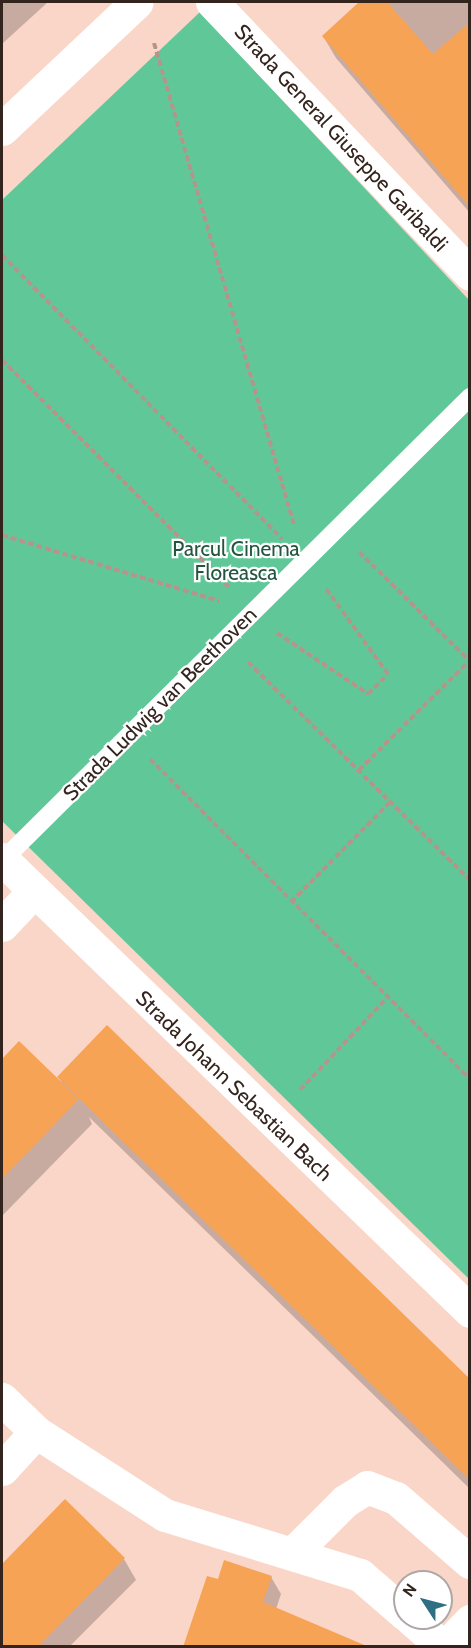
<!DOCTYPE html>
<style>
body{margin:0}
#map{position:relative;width:471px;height:1648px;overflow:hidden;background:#fad6c8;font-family:Cabin,sans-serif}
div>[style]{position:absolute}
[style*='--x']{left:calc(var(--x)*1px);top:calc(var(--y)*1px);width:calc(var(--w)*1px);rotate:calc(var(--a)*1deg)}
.green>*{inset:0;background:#60c898}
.shadow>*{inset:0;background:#0003}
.building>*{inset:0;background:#f6a355}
.path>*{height:4px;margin-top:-2px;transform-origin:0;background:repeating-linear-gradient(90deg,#b3968b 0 6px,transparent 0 9px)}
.service>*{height:18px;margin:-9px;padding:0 9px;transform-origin:9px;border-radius:9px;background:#fff}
.minor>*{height:33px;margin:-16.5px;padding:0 16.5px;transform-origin:16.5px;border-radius:16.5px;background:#fff}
.tertiary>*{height:33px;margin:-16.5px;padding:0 16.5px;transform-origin:16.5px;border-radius:16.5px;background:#fff}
span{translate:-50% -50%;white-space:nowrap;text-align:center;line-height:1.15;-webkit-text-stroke:4.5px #fff;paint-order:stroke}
.street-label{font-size:21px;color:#34241e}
.park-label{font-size:21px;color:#24553f}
.frame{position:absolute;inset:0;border:3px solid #34241e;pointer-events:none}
.north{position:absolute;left:393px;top:1570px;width:60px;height:60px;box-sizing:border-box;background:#fff;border:2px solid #aea7a5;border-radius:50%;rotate:306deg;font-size:16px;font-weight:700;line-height:24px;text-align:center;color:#34241e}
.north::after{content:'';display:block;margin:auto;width:21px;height:27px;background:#2e6f83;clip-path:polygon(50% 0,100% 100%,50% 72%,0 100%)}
</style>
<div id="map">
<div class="green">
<div style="clip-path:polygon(200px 12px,469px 300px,469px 1279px,2px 821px,2px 200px)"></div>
</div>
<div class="shadow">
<div style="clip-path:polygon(2px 2px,48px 2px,2px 44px)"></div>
<div style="clip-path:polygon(361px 2px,470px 2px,470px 213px,336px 58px,323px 36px)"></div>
<div style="clip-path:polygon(19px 1043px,62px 1083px,59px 1077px,470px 1382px,470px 1489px,89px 1117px,92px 1124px,2px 1216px,2px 1061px)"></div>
<div style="clip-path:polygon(65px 1501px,124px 1559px,136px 1580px,70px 1646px,2px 1646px,2px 1566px)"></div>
<div style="clip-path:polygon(271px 1577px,281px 1594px,276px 1609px,185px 1646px,219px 1581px)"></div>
</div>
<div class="building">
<div style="clip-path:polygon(359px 2px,387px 2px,433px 54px,470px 22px,470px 207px,322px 36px)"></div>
<div style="clip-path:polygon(107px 1025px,470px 1379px,470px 1480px,57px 1077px)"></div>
<div style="clip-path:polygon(19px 1041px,79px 1099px,2px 1179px,2px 1059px)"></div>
<div style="clip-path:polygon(65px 1499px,125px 1558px,38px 1647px,2px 1647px,2px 1564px)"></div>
<div style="clip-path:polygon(224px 1560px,272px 1576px,263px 1602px,369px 1647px,183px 1647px,207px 1576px,218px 1579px)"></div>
</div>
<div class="path">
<div style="--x:154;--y:43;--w:502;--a:73.8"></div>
<div style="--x:2;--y:255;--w:399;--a:45.4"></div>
<div style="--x:2;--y:360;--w:324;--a:45"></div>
<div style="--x:2;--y:535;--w:227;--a:16.9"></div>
<div style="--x:359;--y:552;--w:156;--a:44.5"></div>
<div style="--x:277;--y:633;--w:110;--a:33.8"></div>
<div style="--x:368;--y:694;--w:28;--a:-45"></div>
<div style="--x:388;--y:674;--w:107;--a:-125.9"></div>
<div style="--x:248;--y:662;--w:311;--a:44.5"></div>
<div style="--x:150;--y:759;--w:453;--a:45"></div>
<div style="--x:359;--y:770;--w:155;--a:-44.7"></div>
<div style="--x:291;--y:902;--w:142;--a:-45.3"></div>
<div style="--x:300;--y:1090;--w:128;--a:-46.6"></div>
</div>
<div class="service">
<div style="--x:3;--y:860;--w:658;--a:-44.75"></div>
</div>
<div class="minor">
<div style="--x:212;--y:2;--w:375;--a:46.5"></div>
<div style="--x:2;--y:859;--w:651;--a:44"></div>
<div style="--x:2;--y:925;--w:47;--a:-46.7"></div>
<div style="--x:2;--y:1399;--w:47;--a:44.1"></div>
<div style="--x:36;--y:1432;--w:153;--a:32.8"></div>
<div style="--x:165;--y:1515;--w:204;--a:17.1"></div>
<div style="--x:360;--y:1575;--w:60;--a:40.9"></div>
<div style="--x:2;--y:1469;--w:50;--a:-47.4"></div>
<div style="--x:294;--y:1552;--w:72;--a:-45"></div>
<div style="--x:345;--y:1501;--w:26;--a:-32"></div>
<div style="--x:367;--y:1487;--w:31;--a:21"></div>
<div style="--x:396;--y:1498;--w:98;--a:40.9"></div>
<div style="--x:410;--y:1618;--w:43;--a:41.2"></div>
<div style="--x:446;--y:1646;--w:35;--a:-46"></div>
</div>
<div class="tertiary">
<div style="--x:2;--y:129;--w:185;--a:-43.3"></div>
</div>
<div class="street-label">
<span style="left:341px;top:138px;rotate:47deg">Strada General Giuseppe Garibaldi</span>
<span style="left:160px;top:704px;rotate:-45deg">Strada Ludwig van Beethoven</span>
<span style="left:234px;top:1086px;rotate:44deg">Strada Johann Sebastian Bach</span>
</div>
<div class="park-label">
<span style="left:236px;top:561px">Parcul Cinema<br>Floreasca</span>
</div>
<div class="frame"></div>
<div class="north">N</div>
</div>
